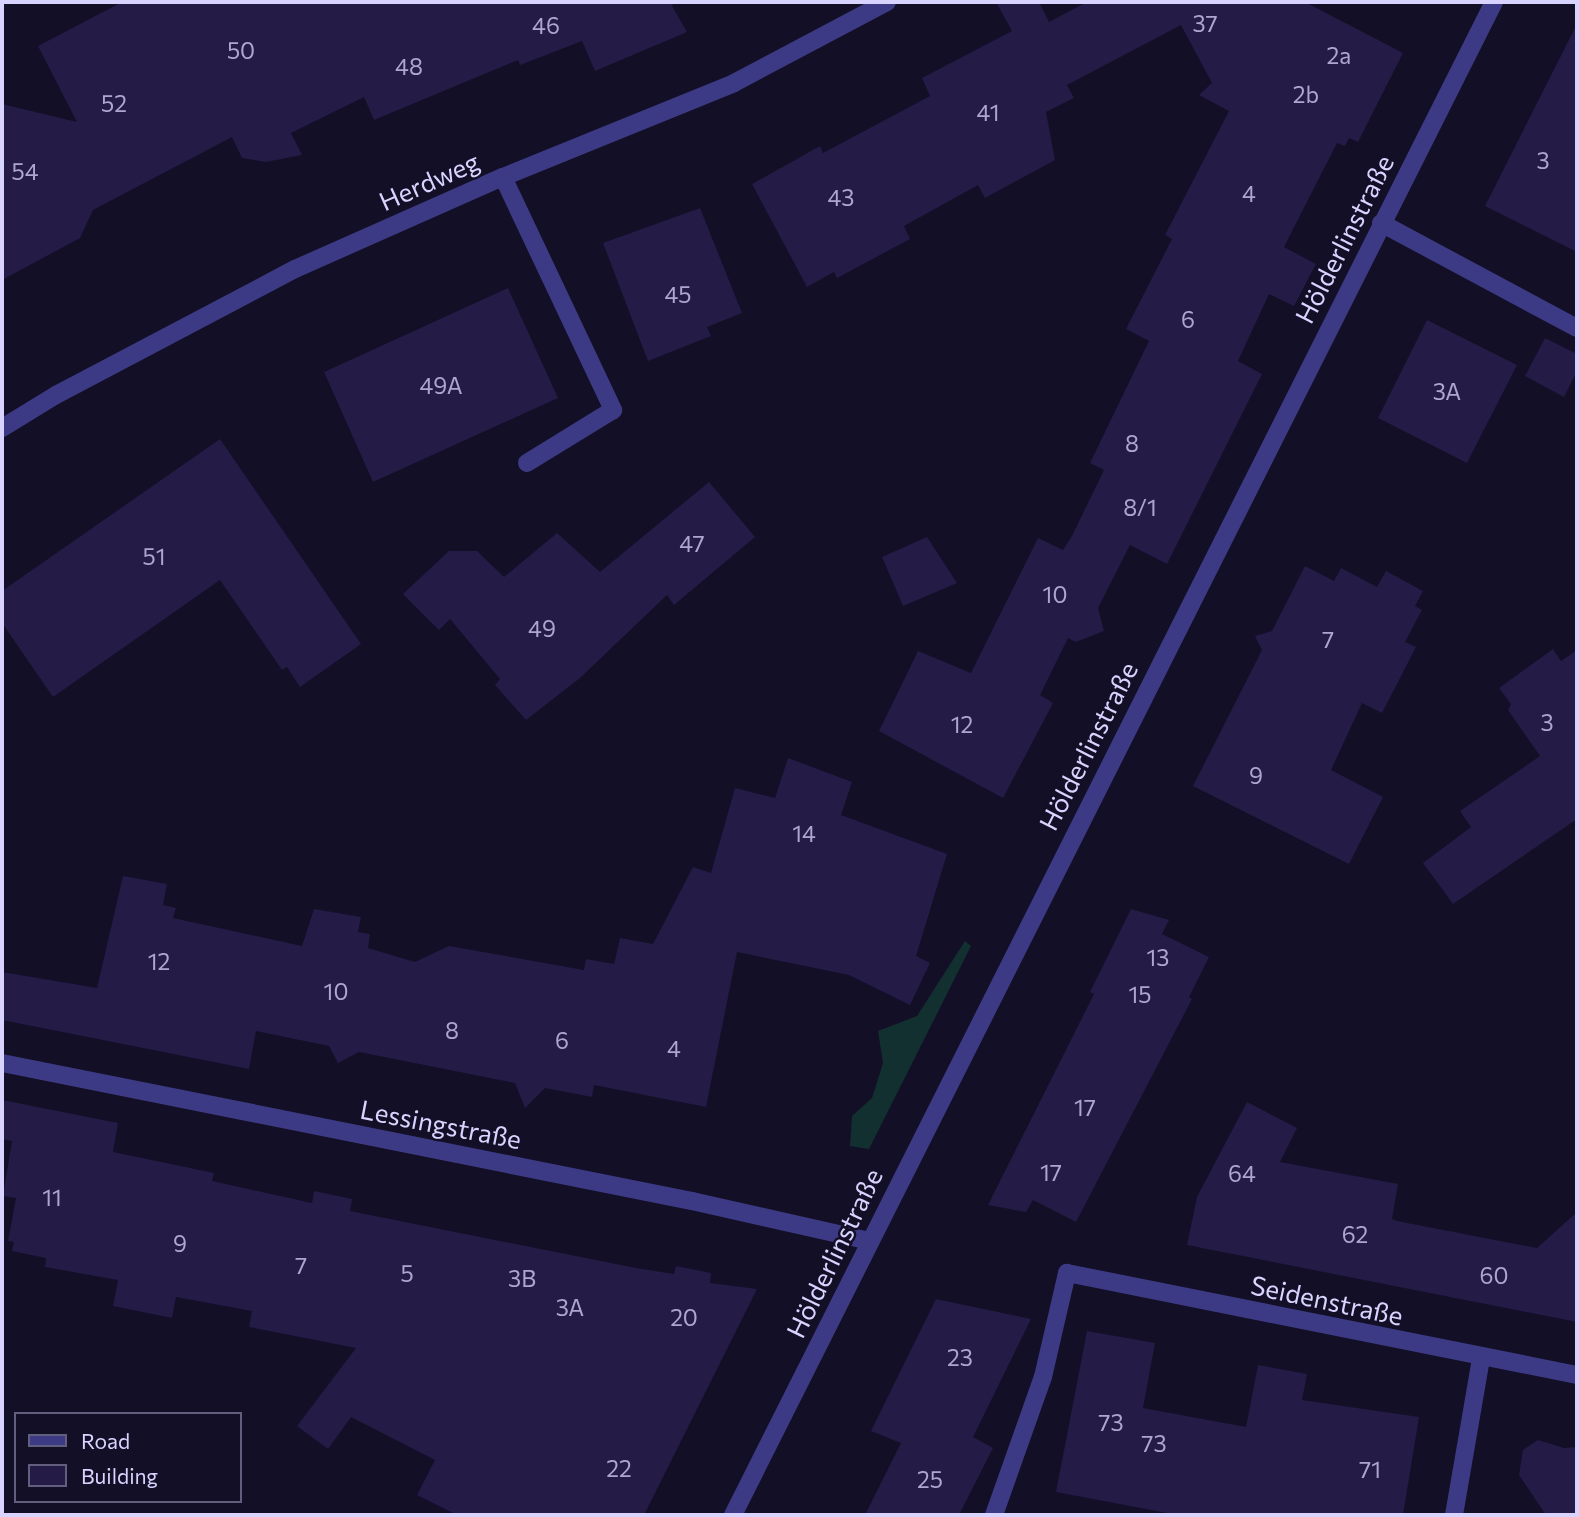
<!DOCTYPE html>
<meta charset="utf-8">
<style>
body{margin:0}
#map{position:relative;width:1579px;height:1517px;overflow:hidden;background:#130f26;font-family:Commissioner,sans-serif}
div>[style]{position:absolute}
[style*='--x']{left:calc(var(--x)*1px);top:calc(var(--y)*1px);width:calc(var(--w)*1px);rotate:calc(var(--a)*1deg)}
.green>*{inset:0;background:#12302f}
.building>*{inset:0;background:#241b47}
.service>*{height:18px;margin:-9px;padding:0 9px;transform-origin:9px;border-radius:9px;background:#3d3a85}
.minor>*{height:18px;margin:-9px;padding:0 9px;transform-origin:9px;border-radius:9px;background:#3d3a85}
.tertiary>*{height:18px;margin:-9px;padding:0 9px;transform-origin:9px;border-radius:9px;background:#3d3a85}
span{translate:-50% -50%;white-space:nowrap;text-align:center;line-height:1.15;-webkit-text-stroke:5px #130f26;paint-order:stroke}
.number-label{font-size:23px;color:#aca6d1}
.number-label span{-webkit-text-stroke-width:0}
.street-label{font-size:26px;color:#d9d4ff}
.frame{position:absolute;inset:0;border:4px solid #d9d4ff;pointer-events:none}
.legend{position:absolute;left:14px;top:1412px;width:228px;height:91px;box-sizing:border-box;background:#130f26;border:2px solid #625e7d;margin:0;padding:9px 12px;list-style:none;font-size:21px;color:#d9d4ff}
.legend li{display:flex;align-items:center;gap:14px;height:35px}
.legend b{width:35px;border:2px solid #625e7d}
</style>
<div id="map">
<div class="green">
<div style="clip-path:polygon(965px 941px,971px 946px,869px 1149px,850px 1146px,852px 1116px,872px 1098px,883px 1063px,878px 1031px,917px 1016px)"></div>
</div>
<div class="building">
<div style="clip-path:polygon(122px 2px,675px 2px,672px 6px,687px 32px,595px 71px,582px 41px,520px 65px,518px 60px,374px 120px,364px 97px,291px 133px,302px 155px,266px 162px,242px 158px,232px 137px,93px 210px,80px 238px,2px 280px,2px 104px,77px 122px,38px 46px)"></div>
<div style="clip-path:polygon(996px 2px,1039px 2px,1049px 22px,1087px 2px,1305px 2px,1403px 53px,1358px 142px,1349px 138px,1345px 146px,1337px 143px,1284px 247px,1316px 264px,1294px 306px,1269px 294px,1238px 361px,1262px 374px,1167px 564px,1130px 545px,1098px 608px,1104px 631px,1076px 642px,1068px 638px,1040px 695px,1053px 703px,1003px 798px,879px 731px,918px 651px,971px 673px,1038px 538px,1063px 550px,1072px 536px,1104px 470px,1090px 463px,1149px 341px,1126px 329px,1172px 239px,1165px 235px,1229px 111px,1199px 95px,1212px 83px,1181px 25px,1067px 85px,1074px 98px,1046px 112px,1055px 160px,985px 198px,978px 185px,904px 226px,910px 239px,837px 278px,834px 272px,807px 287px,752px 184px,820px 146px,823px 153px,930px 96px,922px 78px,1012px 31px)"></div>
<div style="clip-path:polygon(1577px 24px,1577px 252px,1485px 206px)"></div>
<div style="clip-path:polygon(700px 208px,742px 313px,707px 327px,711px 336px,648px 361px,603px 243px)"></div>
<div style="clip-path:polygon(508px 288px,558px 398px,373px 482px,324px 372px)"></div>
<div style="clip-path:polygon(1427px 320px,1517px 365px,1467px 463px,1378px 418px)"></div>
<div style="clip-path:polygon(1545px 338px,1577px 354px,1577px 371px,1564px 397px,1525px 376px)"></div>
<div style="clip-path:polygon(220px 439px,361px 644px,300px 687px,287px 667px,282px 670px,220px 580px,53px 697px,2px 623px,2px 591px)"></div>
<div style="clip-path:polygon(709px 482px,755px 537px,674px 605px,667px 595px,580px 678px,526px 720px,495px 685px,500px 679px,450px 619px,439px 630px,403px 594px,449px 551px,477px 551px,504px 577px,557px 533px,600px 572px)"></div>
<div style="clip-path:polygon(927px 537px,957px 583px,903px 606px,882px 557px)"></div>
<div style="clip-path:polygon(1305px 566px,1334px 581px,1341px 568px,1377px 587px,1386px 571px,1423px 591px,1415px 606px,1422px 610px,1405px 642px,1416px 647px,1382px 713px,1362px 703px,1331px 770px,1383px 797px,1349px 864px,1193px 786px,1262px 650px,1255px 636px,1272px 631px)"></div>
<div style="clip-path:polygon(1553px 649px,1561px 661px,1577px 650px,1577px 819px,1453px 904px,1423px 863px,1471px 827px,1460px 811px,1540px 756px,1508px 710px,1511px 704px,1499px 688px)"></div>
<div style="clip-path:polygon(788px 758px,852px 782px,841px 815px,947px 854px,916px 956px,930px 963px,910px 1005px,849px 975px,737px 952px,706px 1107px,594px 1085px,592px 1097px,545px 1088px,525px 1108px,515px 1083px,359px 1052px,338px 1063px,329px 1046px,256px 1031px,249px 1069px,2px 1020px,2px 972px,97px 988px,123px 876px,167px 884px,163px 905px,176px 908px,173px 918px,302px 946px,314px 909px,361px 917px,358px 932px,370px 934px,368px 948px,415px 962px,449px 946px,584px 970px,586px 959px,614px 964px,620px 938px,653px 944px,693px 867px,711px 873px,735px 788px,775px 798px)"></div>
<div style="clip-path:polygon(1131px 909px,1169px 920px,1162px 934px,1209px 957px,1189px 997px,1192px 999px,1076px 1222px,1033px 1200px,1026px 1212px,988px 1205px,1094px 994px,1090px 992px)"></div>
<div style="clip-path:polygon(2px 1100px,118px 1123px,113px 1152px,214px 1173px,212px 1181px,312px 1203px,314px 1191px,352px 1199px,350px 1211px,636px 1268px,674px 1274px,676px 1266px,711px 1273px,710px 1283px,757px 1289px,644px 1515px,457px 1515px,417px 1495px,435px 1460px,351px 1417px,328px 1449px,297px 1426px,356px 1348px,249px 1327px,252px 1311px,176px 1297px,172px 1318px,113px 1306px,118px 1280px,45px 1267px,46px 1258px,12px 1251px,14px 1242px,8px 1241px,16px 1198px,3px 1196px,12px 1141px,2px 1139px)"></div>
<div style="clip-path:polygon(1247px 1102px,1297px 1128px,1280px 1162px,1398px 1184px,1392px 1219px,1397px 1221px,1537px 1248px,1577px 1212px,1577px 1322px,1187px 1245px,1197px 1197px)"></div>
<div style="clip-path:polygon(936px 1299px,1031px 1319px,973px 1437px,993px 1448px,959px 1515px,865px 1515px,901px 1443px,871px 1431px)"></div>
<div style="clip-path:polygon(1087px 1331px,1155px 1343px,1143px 1408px,1246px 1427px,1258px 1365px,1307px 1374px,1302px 1400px,1419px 1417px,1403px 1515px,1178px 1515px,1056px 1492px)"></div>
<div style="clip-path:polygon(1538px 1440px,1564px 1448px,1577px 1447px,1577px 1515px,1546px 1515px,1519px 1475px,1523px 1450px)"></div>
</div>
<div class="service">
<div style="--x:503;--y:177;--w:258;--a:64.7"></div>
<div style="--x:613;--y:410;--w:101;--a:148.4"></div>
<div style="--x:994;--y:1515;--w:146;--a:-70.5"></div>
<div style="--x:1043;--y:1377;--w:107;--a:-77"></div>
</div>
<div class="minor">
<div style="--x:1381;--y:223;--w:222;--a:28.2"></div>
<div style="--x:2;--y:1063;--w:704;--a:11.31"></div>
<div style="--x:692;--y:1201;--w:181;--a:12.7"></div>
<div style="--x:1067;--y:1273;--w:520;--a:11.31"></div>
<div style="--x:733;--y:1515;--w:1694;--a:-63.3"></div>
<div style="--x:1454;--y:1515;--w:159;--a:-80.2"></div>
</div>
<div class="tertiary">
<div style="--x:2;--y:428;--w:63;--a:-31.4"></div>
<div style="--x:56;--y:395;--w:270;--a:-27.8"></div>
<div style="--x:295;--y:269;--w:227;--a:-23.9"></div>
<div style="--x:503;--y:177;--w:249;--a:-22.1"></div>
<div style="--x:734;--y:83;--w:173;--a:-27.9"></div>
</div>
<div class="number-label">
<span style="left:1205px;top:23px">37</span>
<span style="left:546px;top:25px">46</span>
<span style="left:241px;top:50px">50</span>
<span style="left:1339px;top:55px">2a</span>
<span style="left:409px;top:66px">48</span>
<span style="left:1306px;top:94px">2b</span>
<span style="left:114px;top:103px">52</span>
<span style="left:988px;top:112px">41</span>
<span style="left:1543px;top:160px">3</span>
<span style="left:25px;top:171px">54</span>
<span style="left:1249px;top:193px">4</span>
<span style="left:841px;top:197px">43</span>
<span style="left:678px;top:294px">45</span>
<span style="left:1188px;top:319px">6</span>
<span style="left:441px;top:385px">49A</span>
<span style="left:1447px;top:391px">3A</span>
<span style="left:1132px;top:443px">8</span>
<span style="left:1140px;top:507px">8/1</span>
<span style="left:692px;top:543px">47</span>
<span style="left:154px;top:556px">51</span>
<span style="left:1055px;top:594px">10</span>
<span style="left:542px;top:628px">49</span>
<span style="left:1328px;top:639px">7</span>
<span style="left:1547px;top:722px">3</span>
<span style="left:962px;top:724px">12</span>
<span style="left:1256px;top:775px">9</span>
<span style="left:804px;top:833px">14</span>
<span style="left:1158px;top:957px">13</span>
<span style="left:159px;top:961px">12</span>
<span style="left:336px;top:991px">10</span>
<span style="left:1140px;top:994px">15</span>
<span style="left:452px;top:1030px">8</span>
<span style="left:562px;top:1040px">6</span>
<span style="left:674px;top:1048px">4</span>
<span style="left:1085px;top:1107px">17</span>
<span style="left:1051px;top:1172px">17</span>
<span style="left:1242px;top:1173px">64</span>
<span style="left:52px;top:1197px">11</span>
<span style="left:1355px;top:1234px">62</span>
<span style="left:180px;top:1243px">9</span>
<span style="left:301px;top:1265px">7</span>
<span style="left:407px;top:1273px">5</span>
<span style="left:1494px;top:1275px">60</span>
<span style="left:522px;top:1278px">3B</span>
<span style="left:570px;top:1307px">3A</span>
<span style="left:684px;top:1317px">20</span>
<span style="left:960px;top:1357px">23</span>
<span style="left:1111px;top:1422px">73</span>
<span style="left:1154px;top:1443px">73</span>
<span style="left:619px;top:1468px">22</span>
<span style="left:1370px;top:1469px">71</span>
<span style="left:930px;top:1479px">25</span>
</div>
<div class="street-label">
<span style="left:429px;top:181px;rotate:-24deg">Herdweg</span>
<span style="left:1344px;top:239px;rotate:-63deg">Hölderlinstraße</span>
<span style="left:1088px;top:746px;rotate:-63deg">Hölderlinstraße</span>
<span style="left:441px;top:1124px;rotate:11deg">Lessingstraße</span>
<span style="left:834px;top:1253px;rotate:-64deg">Hölderlinstraße</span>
<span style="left:1327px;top:1300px;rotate:12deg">Seidenstraße</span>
</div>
<div class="frame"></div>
<ul class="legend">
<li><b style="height:9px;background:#3d3a85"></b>Road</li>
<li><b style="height:19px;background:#241b47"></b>Building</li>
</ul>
</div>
